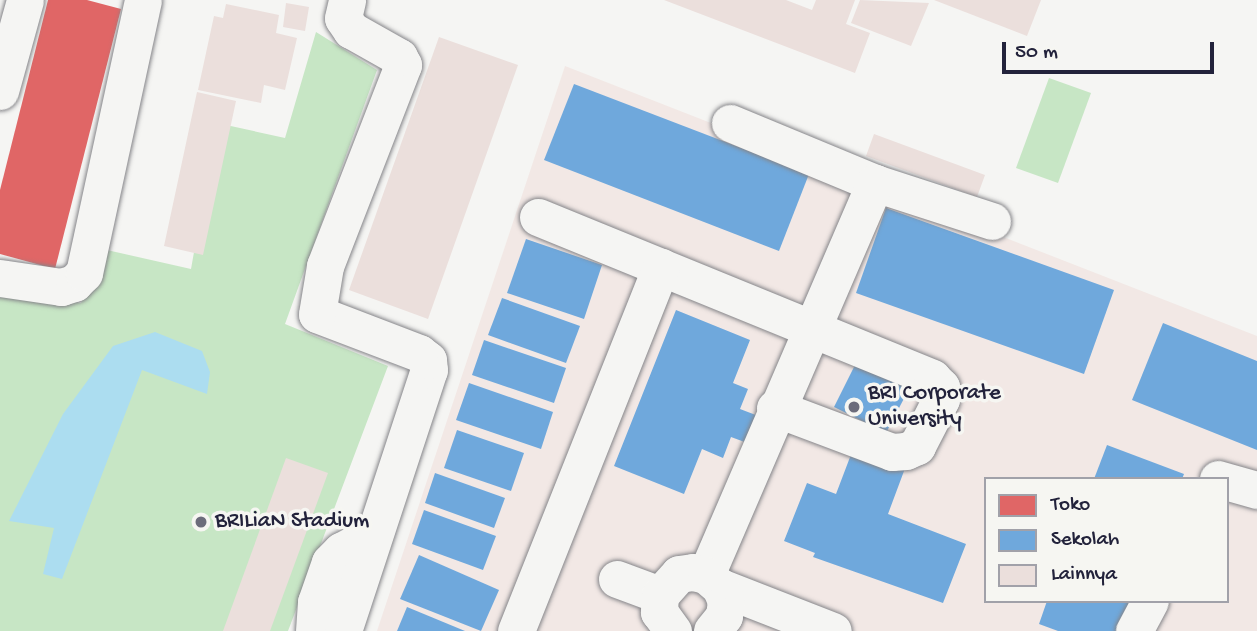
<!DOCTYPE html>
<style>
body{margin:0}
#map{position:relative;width:1257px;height:631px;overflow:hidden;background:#f5f5f3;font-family:"Gochi Hand",sans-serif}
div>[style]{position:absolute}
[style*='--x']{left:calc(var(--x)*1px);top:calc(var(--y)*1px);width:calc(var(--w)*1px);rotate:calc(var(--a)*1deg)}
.built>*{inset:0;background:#f2e8e5}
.green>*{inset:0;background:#c7e6c5}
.water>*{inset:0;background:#acddf0}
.shops>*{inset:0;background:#e06666}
.schools>*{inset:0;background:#6fa8dc}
.building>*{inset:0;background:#ebdfdc}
.roads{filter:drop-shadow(0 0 2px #858589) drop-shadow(0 0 2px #858589)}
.minor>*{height:37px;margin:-18.5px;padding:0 18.5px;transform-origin:18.5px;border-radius:18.5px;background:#f5f5f3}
.dots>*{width:19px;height:19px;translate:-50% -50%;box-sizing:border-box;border:4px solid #f6f6f2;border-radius:50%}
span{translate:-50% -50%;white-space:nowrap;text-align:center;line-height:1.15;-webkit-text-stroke:7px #f6f6f2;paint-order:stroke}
.poi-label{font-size:23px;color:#22223b}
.left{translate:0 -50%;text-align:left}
.legend{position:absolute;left:984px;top:477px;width:245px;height:126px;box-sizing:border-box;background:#f6f6f2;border:2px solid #a1a1a9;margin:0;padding:9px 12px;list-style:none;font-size:21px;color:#22223b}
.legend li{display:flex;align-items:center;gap:14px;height:35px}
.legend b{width:35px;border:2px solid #a1a1a9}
.scale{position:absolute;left:1002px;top:42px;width:212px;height:32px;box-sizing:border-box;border:4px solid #22223b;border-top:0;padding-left:9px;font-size:21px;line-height:24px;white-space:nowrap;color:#22223b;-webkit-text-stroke:5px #f6f6f2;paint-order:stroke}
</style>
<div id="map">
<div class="built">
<div style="clip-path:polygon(evenodd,565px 66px,1257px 336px,1257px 631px,377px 631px,565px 66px,986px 479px,1227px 479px,1227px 601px,986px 601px,986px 479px)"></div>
</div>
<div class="green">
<div style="clip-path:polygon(316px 32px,377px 70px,285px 324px,388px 366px,288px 631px,0 631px,0 285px,81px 303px,98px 248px,191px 269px,217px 123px,285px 138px)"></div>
<div style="clip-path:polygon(1049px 78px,1091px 93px,1058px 183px,1016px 168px)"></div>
</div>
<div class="water">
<div style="clip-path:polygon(155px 332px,202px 351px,210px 372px,207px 394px,142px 370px,62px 579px,43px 574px,54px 528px,9px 521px,63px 414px,113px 346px)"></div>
</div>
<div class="shops">
<div style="clip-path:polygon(48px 0,87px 0,121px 9px,55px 269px,0 254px,0 190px)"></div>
</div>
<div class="schools">
<div style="clip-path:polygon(574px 84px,809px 174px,779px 251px,544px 160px)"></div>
<div style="clip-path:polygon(886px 208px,1114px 290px,1084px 374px,856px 293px)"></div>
<div style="clip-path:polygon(526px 239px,602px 265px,584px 319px,507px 293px)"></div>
<div style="clip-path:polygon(502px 298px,580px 326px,566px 363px,488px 335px)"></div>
<div style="clip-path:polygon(676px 310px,750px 340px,733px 383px,748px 389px,740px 409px,761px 417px,750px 444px,731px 437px,723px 458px,702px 449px,684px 494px,614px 466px)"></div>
<div style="clip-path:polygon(1163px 323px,1257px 361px,1257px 450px,1132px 400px)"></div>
<div style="clip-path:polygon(484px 340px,566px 368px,554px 403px,472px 375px)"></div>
<div style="clip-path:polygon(858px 359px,911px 385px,886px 433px,834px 407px)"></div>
<div style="clip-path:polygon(469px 383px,553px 412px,541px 449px,456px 420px)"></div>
<div style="clip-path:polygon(457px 430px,524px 453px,511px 491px,444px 468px)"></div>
<div style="clip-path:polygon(855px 444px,907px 463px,888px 514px,966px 544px,943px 603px,813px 557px,815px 553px,784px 541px,807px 483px,836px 494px)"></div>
<div style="clip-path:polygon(1107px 445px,1184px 474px,1182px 479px,1094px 479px)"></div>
<div style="clip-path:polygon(435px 473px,505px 498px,494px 528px,425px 503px)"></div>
<div style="clip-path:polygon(424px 510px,496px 536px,483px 570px,412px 544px)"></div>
<div style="clip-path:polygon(419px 555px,499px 590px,481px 631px,400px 599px)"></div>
<div style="clip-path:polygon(1047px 601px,1136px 601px,1124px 631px,1058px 631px,1039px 624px)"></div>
<div style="clip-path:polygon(407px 607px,465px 631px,397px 631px)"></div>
</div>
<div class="building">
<div style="clip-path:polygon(664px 0,786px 0,812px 10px,816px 0,855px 0,846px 24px,870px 33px,855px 73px)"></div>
<div style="clip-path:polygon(860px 0,929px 3px,911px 46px,851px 23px)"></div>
<div style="clip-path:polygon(934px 0,1041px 0,1027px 36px)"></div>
<div style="clip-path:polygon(286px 3px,309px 7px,305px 31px,283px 27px)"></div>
<div style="clip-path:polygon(226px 4px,279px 15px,276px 33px,297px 38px,285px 90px,264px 85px,261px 103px,198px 90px,214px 16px,223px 18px)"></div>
<div style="clip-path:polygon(439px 37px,518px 65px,428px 319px,349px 290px)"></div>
<div style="clip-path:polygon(197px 92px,236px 101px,203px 255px,164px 246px)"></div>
<div style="clip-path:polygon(874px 134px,985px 175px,977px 197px,866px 156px)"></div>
<div style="clip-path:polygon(286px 458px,328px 473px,270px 631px,223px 631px)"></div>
</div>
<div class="roads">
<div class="minor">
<div style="--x:0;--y:91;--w:94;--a:-74.6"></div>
<div style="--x:730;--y:123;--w:157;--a:22.5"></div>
<div style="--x:875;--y:183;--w:123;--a:18"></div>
<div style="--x:538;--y:217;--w:426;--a:22.2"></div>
<div style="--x:932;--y:378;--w:13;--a:45"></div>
<div style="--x:941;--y:387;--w:12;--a:90"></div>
<div style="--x:941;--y:399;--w:53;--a:117.1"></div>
<div style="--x:917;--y:446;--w:12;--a:156"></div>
<div style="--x:906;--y:451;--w:14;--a:176"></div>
<div style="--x:892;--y:452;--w:125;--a:-159.4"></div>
<div style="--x:0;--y:278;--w:62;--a:8.4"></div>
<div style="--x:61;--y:287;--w:14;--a:-17"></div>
<div style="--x:74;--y:283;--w:14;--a:-45"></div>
<div style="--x:84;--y:273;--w:279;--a:-77.8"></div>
<div style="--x:1218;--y:479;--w:41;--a:15.8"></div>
<div style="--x:706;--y:575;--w:427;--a:-66.7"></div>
<div style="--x:617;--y:579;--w:46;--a:20.4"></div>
<div style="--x:720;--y:587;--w:121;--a:21.3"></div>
<div style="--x:314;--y:631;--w:29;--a:-86"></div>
<div style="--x:316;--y:602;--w:42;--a:-70.7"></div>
<div style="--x:330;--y:562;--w:16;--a:-45"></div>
<div style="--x:341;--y:551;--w:38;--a:-28"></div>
<div style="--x:343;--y:631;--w:275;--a:-71.8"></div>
<div style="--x:429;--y:370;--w:10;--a:-96"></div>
<div style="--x:428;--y:360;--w:11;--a:-142"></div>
<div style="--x:419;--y:353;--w:109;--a:-159.1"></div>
<div style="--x:317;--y:314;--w:49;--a:-80.5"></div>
<div style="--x:325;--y:266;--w:216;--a:-68.8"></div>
<div style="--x:403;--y:65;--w:9;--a:-117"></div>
<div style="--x:399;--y:57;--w:55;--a:-150.6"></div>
<div style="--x:351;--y:30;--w:14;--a:-124"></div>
<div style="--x:343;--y:18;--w:18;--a:-77"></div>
<div style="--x:516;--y:631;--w:392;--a:-68.3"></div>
<div style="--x:673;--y:631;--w:24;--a:-126"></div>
<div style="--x:659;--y:612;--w:17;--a:-87"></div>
<div style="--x:660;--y:595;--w:28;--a:-48"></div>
<div style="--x:679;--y:574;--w:14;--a:-8"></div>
<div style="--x:693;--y:572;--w:13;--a:13"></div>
<div style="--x:706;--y:575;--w:18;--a:41"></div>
<div style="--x:720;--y:587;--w:15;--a:67"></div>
<div style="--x:726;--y:601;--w:15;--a:98"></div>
<div style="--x:724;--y:616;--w:19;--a:129"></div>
<div style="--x:1134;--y:631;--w:34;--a:-62"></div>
</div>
</div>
<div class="dots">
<div style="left:854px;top:407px;background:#6c6c7b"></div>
<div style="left:201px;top:522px;background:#6c6c7b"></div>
</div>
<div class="poi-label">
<span class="left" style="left:868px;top:407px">BRI Corporate<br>University</span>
<span class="left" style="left:215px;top:522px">BRILiaN Stadium</span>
</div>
<ul class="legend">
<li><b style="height:19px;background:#e06666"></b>Toko</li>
<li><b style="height:19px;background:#6fa8dc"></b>Sekolah</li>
<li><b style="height:19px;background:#ebdfdc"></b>Lainnya</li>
</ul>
<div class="scale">50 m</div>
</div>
